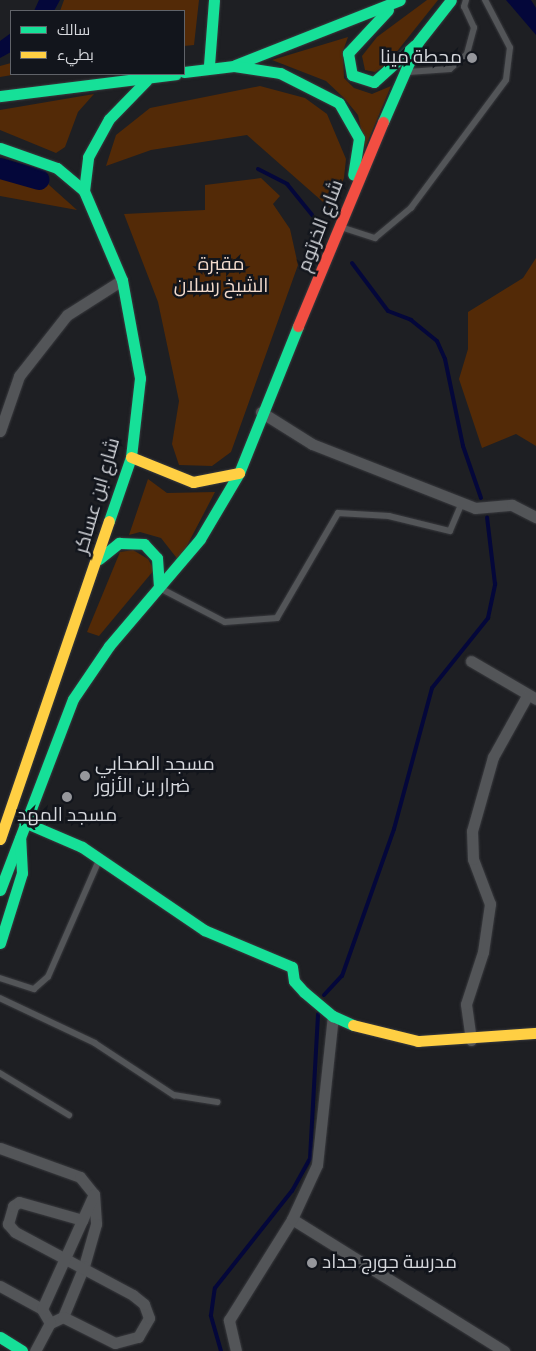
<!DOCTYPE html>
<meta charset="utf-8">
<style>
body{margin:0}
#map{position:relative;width:536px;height:1351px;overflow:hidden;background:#1e1f23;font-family:Signika,Cairo,sans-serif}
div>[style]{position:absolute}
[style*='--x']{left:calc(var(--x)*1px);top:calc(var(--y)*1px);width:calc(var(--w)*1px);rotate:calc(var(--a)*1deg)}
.green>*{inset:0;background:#532a07}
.water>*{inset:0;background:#04073a}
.stream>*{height:4px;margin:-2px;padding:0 2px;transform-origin:2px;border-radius:2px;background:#04073a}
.river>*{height:21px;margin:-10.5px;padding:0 10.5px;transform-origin:10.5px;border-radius:10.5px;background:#04073a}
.roads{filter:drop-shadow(0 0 1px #393a3e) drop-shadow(0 0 1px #393a3e)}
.lane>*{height:5.5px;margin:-2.75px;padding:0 2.75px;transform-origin:2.75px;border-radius:2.75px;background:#535558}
.street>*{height:11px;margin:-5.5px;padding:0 5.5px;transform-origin:5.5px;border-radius:5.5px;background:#535558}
.fast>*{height:11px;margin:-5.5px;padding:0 5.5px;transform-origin:5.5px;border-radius:5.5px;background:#16e098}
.slow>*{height:11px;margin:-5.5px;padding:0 5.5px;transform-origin:5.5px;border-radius:5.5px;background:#ffcf43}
.jam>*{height:11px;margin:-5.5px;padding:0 5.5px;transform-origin:5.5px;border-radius:5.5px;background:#f24e42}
.dots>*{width:14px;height:14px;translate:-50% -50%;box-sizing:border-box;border:2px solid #12151c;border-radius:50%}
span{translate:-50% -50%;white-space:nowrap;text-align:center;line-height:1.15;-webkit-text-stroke:5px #12151c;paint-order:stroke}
.poi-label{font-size:19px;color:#d6d8dd}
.right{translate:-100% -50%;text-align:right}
.left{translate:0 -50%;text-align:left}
.street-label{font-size:19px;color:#d6d8dd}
.park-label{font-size:19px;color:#f1dacc}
.legend{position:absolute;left:10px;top:10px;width:175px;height:65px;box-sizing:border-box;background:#12151c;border:1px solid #606369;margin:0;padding:6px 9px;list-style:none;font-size:15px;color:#d6d8dd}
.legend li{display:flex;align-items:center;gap:10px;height:25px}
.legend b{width:25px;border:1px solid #606369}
</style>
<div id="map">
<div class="green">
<div style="clip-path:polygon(64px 0,199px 0,194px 45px,184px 46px,184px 11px,60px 11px)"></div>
<div style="clip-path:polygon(427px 0,438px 0,387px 64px,375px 72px,365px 70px,362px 56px,377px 37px)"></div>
<div style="clip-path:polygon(348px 37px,343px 51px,344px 78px,354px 88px,372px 94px,391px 86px,365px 148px,358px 115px,344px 98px,326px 81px,272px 60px)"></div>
<div style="clip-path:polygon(11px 63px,11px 74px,18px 74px,0 77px,0 66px)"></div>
<div style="clip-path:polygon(260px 86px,305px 98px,327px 114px,346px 159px,344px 178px,331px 209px,247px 135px,151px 150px,106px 166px,116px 135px,150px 108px)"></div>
<div style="clip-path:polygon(94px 94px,78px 112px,65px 147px,56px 153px,0 130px,0 110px)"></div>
<div style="clip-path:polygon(0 167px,39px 176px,77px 210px,0 196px)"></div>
<div style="clip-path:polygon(261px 178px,280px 196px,273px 204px,290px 229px,298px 265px,231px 452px,212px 466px,179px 465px,172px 444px,179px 401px,158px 302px,124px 214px,205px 210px,205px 185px)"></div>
<div style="clip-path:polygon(536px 258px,536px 446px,516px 434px,482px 448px,459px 379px,468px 349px,468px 312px,523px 278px)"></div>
<div style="clip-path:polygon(148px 479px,167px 493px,215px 492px,179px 561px,161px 538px,140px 532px,129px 535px)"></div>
<div style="clip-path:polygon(133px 550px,148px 559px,154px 570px,99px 636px,87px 632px,120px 552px)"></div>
</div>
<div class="water">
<div style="clip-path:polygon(39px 0,60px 0,54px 11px,34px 11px)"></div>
<div style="clip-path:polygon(506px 0,531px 0,536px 8px,536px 35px)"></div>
<div style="clip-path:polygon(11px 33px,11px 52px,0 58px,0 41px)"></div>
</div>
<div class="stream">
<div style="--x:258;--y:169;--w:33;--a:27"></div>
<div style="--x:287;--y:184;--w:40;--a:51"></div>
<div style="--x:352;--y:263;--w:60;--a:53.1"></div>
<div style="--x:388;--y:311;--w:25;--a:21"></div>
<div style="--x:411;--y:320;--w:33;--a:39"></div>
<div style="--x:437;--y:341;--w:20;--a:66"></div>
<div style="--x:445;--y:359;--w:89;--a:78.3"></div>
<div style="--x:463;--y:446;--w:55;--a:70.9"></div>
<div style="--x:324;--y:995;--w:26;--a:-47"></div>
<div style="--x:342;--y:976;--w:156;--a:-70.5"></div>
<div style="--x:394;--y:829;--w:146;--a:-74.9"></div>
<div style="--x:432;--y:688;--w:90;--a:-51.3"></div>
<div style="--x:488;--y:618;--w:35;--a:-78"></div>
<div style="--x:495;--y:584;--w:67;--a:-96.8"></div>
<div style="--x:221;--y:1351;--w:37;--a:-106"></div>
<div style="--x:211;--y:1315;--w:27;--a:-82"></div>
<div style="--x:215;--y:1288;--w:124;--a:-51.6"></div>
<div style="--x:292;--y:1191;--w:38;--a:-61"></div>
<div style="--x:310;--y:1158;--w:144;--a:-86.8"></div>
</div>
<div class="river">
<div style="--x:0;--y:168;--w:40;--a:16"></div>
</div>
<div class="roads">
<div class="lane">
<div style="--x:408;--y:72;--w:42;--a:-4.1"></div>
<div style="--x:450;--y:69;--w:23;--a:-41"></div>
<div style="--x:467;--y:54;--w:27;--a:-75"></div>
<div style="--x:474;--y:28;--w:23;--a:-115"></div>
<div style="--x:464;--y:7;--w:7;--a:-74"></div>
<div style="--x:341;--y:227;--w:36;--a:18"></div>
<div style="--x:375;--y:238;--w:47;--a:-39.8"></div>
<div style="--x:411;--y:208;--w:159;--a:-53.4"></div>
<div style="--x:506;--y:80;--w:32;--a:-83"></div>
<div style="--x:510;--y:48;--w:54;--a:-117.5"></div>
<div style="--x:162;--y:589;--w:71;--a:27.6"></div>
<div style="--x:225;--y:622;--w:52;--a:-4.4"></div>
<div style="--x:277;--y:618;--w:121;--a:-59.8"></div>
<div style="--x:338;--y:513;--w:51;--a:3.4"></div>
<div style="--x:389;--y:516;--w:63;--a:13.8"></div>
<div style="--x:450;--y:531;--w:30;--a:-67"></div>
<div style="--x:0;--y:978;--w:36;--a:18"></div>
<div style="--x:34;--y:989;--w:18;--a:-41"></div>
<div style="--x:48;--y:977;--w:128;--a:-66.4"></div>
<div style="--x:0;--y:998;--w:105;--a:25.3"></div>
<div style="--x:95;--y:1043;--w:95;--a:33.4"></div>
<div style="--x:174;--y:1095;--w:44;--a:9.2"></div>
<div style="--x:0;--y:1073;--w:81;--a:31.3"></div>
</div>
<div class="street">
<div style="--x:261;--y:412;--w:60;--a:32.1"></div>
<div style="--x:312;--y:444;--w:175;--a:21.4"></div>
<div style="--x:475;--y:508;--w:37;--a:-5"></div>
<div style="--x:512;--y:505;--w:27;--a:27"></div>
<div style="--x:0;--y:431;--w:58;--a:-70.9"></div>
<div style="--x:19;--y:376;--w:78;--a:-51.8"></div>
<div style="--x:67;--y:315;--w:65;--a:-32.5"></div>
<div style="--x:471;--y:661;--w:75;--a:30.3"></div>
<div style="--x:471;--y:1040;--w:36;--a:-98"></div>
<div style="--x:466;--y:1004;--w:55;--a:-71.9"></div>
<div style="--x:483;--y:952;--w:49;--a:-81.7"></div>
<div style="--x:490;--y:904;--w:48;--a:-110.7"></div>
<div style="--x:473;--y:859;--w:28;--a:-92"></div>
<div style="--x:472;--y:831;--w:77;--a:-74.2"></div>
<div style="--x:493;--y:757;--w:70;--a:-60.9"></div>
<div style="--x:0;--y:1148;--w:85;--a:19.9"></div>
<div style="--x:80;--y:1177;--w:22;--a:51"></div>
<div style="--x:94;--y:1194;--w:30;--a:86"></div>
<div style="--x:96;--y:1224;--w:44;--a:105.9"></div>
<div style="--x:84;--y:1266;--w:55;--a:112.4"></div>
<div style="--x:63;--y:1317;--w:14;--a:155"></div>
<div style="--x:292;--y:1219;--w:250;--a:31.9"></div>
<div style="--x:0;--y:1286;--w:48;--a:28.7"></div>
<div style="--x:63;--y:1317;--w:58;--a:26.6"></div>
<div style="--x:115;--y:1343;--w:24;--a:-15"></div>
<div style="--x:138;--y:1337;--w:22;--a:-60"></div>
<div style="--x:149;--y:1318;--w:15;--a:-110"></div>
<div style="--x:144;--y:1304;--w:14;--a:-141"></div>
<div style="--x:133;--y:1295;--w:134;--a:-151.9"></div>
<div style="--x:15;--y:1232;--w:11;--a:-131"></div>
<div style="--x:8;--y:1224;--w:19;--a:-74"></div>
<div style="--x:13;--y:1206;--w:7;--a:-34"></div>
<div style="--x:19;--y:1202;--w:66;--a:15.9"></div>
<div style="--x:50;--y:1323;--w:16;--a:-120"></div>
<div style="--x:42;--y:1309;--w:126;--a:-65.7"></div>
<div style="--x:35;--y:1351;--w:32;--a:-62"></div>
<div style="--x:236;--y:1351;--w:32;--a:-103"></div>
<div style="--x:229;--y:1320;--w:119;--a:-58"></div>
<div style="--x:292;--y:1219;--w:60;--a:-65.2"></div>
<div style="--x:317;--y:1165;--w:150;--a:-83.9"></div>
</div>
<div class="fast">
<div style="--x:388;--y:10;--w:59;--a:132.9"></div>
<div style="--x:348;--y:53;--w:22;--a:80"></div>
<div style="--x:352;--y:75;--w:23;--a:18"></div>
<div style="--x:374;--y:82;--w:55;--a:-42.1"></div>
<div style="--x:209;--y:65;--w:65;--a:-85.6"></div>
<div style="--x:235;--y:65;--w:177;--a:-21.5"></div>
<div style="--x:184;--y:72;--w:50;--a:-6.8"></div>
<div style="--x:234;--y:66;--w:47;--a:8.7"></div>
<div style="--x:280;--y:73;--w:66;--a:27"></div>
<div style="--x:339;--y:103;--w:40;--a:60.3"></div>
<div style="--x:359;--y:138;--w:37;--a:99"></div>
<div style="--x:0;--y:96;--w:177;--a:-7.1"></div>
<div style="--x:383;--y:122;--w:87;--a:-66.4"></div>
<div style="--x:418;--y:42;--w:53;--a:-51.8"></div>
<div style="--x:0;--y:148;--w:60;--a:19.3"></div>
<div style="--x:57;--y:168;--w:35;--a:40"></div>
<div style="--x:84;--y:191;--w:97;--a:66.9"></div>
<div style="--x:122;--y:280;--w:100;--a:79.6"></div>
<div style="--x:140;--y:378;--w:80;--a:96.5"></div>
<div style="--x:131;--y:457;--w:68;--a:109"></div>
<div style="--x:84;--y:191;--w:34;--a:-83"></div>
<div style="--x:88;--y:157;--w:43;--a:-61.1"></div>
<div style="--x:109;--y:119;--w:53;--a:-45.8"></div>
<div style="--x:99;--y:559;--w:26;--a:-39"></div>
<div style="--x:119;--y:543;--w:25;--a:2"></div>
<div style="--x:144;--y:544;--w:19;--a:47"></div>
<div style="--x:157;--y:558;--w:29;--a:86"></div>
<div style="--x:24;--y:822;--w:63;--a:23.3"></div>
<div style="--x:82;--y:847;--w:148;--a:34.2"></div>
<div style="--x:204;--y:930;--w:95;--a:22.8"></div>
<div style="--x:292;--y:967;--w:14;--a:82"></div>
<div style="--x:294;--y:981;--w:15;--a:48"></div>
<div style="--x:304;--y:992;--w:38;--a:40"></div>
<div style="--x:333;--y:1016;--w:22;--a:24"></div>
<div style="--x:0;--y:890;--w:204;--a:-69.1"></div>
<div style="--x:73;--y:699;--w:64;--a:-55.8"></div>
<div style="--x:109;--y:646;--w:140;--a:-49.6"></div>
<div style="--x:200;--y:539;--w:77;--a:-59.4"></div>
<div style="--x:239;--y:473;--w:158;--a:-68.1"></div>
<div style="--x:0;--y:943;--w:73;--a:-72.6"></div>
<div style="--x:22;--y:873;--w:35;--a:-93"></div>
<div style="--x:0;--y:1337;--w:26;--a:32"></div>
</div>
<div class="slow">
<div style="--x:131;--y:457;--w:67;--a:22"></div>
<div style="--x:193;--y:482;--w:47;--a:-11.1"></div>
<div style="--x:0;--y:839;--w:336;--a:-71.1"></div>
<div style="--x:353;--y:1025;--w:67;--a:13.8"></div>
<div style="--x:418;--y:1041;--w:118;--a:-3.9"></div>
</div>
<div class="jam">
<div style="--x:298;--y:326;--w:221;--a:-67.4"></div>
</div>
</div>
<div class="dots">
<div style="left:472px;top:58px;background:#96979c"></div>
<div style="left:85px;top:776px;background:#96979c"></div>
<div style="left:67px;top:797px;background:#96979c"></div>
<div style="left:312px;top:1263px;background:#96979c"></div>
</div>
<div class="poi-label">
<span class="right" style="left:462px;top:58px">محطة مينا</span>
<span class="left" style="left:95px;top:776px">مسجد الصحابي<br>ضرار بن الأزور</span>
<span style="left:67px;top:816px">مسجد المهد</span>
<span class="left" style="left:322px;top:1263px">مدرسة جورج حداد</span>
</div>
<div class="street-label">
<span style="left:321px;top:226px;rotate:-69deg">شارع الخرتوم</span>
<span style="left:98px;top:496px;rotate:-74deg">شارع ابن عساكر</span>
</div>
<div class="park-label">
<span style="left:221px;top:276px">مقبرة<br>الشيخ رسلان</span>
</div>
<ul class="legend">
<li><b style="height:6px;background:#16e098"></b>سالك</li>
<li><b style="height:6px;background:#ffcf43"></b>بطيء</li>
</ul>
</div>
